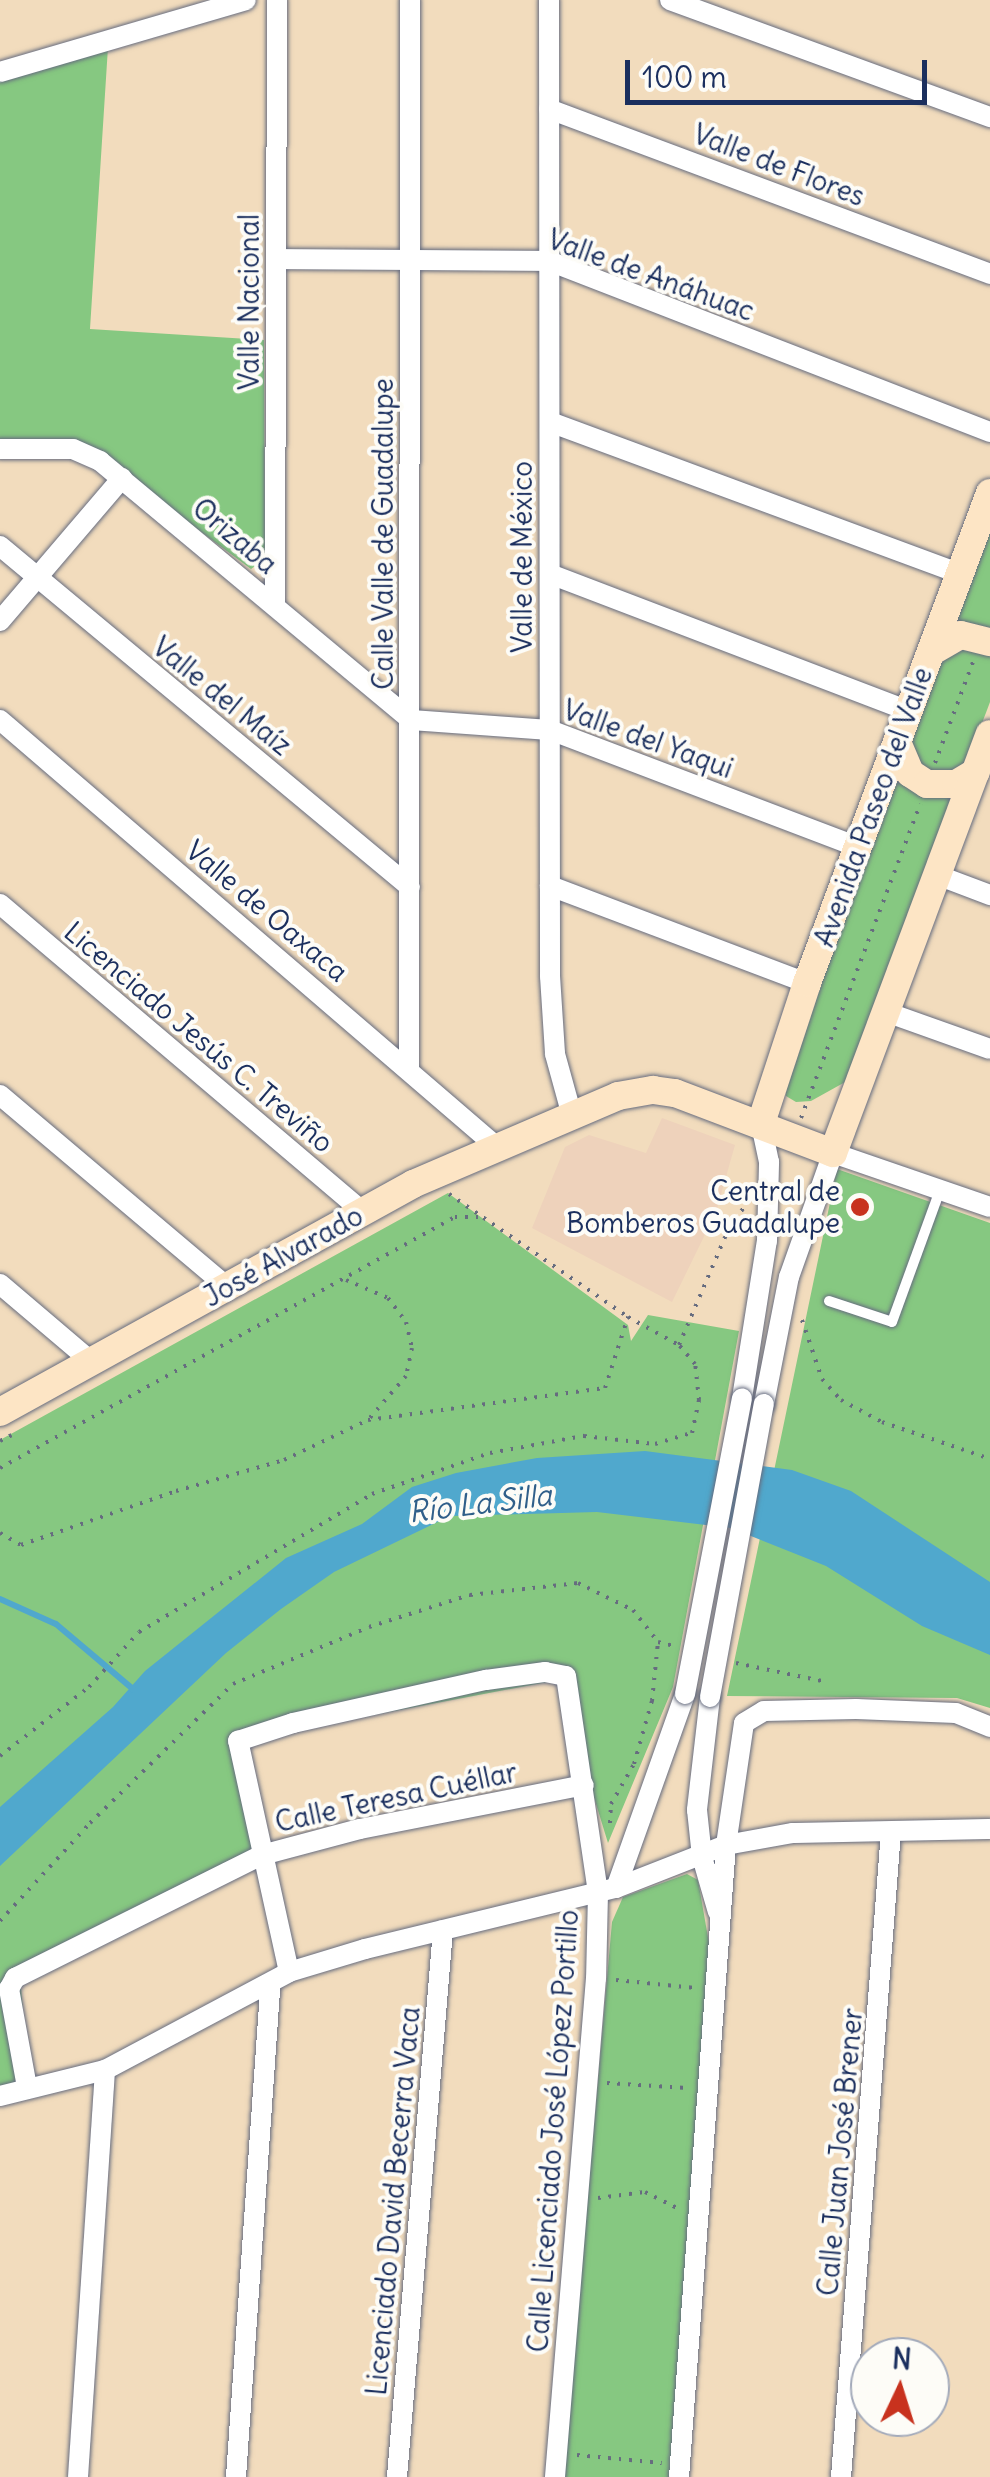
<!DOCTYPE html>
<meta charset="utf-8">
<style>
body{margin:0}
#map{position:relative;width:990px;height:2477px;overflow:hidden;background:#f2dcbd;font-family:Delius,sans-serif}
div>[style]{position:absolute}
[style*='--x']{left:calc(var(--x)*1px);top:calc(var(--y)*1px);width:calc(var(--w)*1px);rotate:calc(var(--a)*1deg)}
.built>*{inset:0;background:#eed2bb}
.green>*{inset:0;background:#86c881}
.water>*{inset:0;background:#50a8cd}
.stream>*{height:6px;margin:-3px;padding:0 3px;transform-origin:3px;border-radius:3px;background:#50a8cd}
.path>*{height:4px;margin-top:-2px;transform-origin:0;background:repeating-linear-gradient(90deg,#666c7f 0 2.5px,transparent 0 10.5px)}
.roads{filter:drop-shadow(0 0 2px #666c7f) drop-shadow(0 0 2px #666c7f)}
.lane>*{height:10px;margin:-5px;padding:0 5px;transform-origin:5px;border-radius:5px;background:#fff}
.street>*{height:20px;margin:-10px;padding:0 10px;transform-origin:10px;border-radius:10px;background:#fff}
.secondary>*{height:28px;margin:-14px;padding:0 14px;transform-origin:14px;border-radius:14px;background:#fde5c5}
.bridges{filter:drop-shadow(0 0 2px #666c7f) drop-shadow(0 0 2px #666c7f)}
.street-bridge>*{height:20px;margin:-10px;padding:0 10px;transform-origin:10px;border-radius:10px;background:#fff}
.dots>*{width:28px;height:28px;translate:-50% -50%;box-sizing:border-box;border:5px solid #fdfcf7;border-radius:50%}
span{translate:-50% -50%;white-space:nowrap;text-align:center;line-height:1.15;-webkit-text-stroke:8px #fdfcf7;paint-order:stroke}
.street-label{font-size:28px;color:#1b2f5e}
.poi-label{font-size:28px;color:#1b2f5e}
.right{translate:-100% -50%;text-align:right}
.water-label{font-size:30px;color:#305f8a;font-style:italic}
.north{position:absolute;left:850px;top:2337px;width:100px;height:100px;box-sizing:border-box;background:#fdfcf7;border:2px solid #a3aaba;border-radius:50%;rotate:4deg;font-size:28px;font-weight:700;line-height:40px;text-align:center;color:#1b2f5e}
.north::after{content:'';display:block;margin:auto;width:35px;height:45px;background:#c8321e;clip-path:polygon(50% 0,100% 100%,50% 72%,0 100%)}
.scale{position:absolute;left:625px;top:60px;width:302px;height:45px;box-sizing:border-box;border:5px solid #1b2f5e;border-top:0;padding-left:12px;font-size:30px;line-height:35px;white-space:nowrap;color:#1b2f5e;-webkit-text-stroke:8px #fdfcf7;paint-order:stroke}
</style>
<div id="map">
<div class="built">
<div style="clip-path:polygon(662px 1118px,735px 1145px,716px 1212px,672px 1302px,532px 1228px,565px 1147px,589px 1135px,646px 1153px)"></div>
</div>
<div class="green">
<div style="clip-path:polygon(108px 47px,90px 329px,264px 340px,265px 559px,251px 569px,87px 447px,0 444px,0 81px)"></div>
<div style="clip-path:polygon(990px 524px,990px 702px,847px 1081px,811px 1101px,796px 1102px,786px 1096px,784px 1077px)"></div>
<div style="clip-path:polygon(837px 1169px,990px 1223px,990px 1708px,957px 1698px,727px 1696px)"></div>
<div style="clip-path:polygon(448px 1193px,628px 1325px,631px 1341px,648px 1315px,739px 1331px,673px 1687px,608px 1843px,558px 1680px,247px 1739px,262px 1855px,20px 1976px,29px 2081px,0 2095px,0 1440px)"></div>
<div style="clip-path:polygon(687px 1874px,698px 1880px,710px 1949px,671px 2477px,563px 2477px,612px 1922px,623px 1897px)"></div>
</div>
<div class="water">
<div style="clip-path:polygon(645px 1451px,792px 1470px,851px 1491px,990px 1582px,990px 1655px,922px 1626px,826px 1566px,731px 1528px,597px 1512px,450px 1516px,334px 1572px,281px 1609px,226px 1653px,0 1866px,0 1807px,113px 1707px,145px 1671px,286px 1558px,362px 1524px,412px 1487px,456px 1473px,537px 1458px)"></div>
</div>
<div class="stream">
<div style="--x:0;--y:1599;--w:61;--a:24.1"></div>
<div style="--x:56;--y:1624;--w:102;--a:40.2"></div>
</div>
<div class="path">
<div style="--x:935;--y:763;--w:111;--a:-69.4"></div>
<div style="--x:801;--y:1118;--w:336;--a:-69.2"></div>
<div style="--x:449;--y:1194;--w:217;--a:34.5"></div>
<div style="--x:628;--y:1317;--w:58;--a:28.8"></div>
<div style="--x:346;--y:1280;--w:46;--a:23.2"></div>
<div style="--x:388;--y:1298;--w:30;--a:53"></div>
<div style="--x:406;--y:1322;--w:27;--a:77"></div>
<div style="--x:412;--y:1348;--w:29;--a:102"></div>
<div style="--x:406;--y:1376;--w:58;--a:130.8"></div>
<div style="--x:802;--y:1320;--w:62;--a:71.3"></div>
<div style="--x:822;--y:1379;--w:28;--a:48"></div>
<div style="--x:841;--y:1400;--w:47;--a:28.2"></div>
<div style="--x:882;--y:1422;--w:114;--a:18.9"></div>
<div style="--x:0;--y:1441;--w:13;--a:-27"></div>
<div style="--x:0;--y:1468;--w:520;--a:-28.88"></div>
<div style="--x:455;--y:1217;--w:30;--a:0"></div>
<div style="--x:0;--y:1533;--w:24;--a:30"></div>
<div style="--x:21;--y:1545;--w:164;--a:-19.2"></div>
<div style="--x:176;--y:1491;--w:112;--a:-16"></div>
<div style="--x:284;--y:1460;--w:93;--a:-25.5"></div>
<div style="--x:368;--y:1420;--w:239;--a:-7.7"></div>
<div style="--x:605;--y:1388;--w:75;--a:-72.1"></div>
<div style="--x:736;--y:1663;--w:93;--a:11.8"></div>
<div style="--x:0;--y:1756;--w:113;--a:-37.8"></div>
<div style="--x:89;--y:1687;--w:74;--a:-47.7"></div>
<div style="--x:139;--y:1632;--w:271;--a:-30.6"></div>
<div style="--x:372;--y:1494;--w:125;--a:-19.2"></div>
<div style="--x:490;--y:1453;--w:96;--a:-10.3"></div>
<div style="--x:584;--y:1436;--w:71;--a:6.4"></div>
<div style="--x:655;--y:1444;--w:39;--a:-17"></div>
<div style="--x:692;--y:1433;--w:34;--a:-78"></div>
<div style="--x:699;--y:1400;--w:36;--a:-96"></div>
<div style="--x:695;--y:1364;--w:25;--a:-130"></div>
<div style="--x:679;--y:1345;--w:127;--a:-66.9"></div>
<div style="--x:729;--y:1228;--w:32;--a:-54"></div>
<div style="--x:610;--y:1823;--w:19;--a:-87"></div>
<div style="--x:611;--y:1804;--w:46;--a:-60.1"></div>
<div style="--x:634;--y:1764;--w:66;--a:-74.1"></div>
<div style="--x:652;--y:1701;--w:59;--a:-84.2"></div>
<div style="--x:658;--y:1642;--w:16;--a:14"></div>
<div style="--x:0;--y:1921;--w:133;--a:-47.4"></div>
<div style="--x:90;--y:1823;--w:199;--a:-44.2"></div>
<div style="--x:233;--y:1684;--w:147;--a:-22.7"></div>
<div style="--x:369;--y:1627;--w:106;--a:-17.6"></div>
<div style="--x:470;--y:1595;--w:109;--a:-6.3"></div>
<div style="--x:578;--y:1583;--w:61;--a:26.1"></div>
<div style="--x:633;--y:1610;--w:41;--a:52"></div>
<div style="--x:616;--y:1980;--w:80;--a:5.7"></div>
<div style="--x:607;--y:2083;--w:80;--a:3.6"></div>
<div style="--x:598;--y:2198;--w:47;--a:-7.3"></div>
<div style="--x:645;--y:2192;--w:40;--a:26.6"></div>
<div style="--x:577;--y:2455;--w:85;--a:5.4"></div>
</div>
<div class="roads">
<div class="lane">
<div style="--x:829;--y:1301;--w:66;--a:18.4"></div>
<div style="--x:892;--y:1322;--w:140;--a:-70"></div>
</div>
<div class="street">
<div style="--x:549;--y:0;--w:976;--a:89.94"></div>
<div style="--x:550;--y:976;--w:78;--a:86.3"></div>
<div style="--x:555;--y:1054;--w:60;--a:74.6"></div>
<div style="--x:670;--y:0;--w:341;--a:20.1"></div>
<div style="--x:0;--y:72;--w:256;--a:-16.3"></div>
<div style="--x:549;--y:109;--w:471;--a:20.5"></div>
<div style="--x:278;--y:259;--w:271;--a:0.4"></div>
<div style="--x:549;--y:261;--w:473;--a:21.2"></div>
<div style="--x:550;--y:422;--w:437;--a:20.3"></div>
<div style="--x:0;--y:449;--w:73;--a:0"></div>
<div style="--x:73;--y:449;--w:30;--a:24"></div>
<div style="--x:100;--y:461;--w:405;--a:39.8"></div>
<div style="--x:411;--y:720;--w:139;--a:4.1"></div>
<div style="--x:550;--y:730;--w:329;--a:20.8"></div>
<div style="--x:0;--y:546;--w:533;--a:39.75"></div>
<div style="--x:550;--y:574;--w:383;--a:20.9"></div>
<div style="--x:275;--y:605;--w:605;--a:-89.81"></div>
<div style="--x:0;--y:621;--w:188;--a:-49.5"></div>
<div style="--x:0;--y:720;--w:655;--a:40.67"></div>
<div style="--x:937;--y:875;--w:57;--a:20.7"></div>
<div style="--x:550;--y:886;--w:275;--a:20.7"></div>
<div style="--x:0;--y:904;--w:476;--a:40.3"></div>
<div style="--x:886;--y:1012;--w:110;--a:19.6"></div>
<div style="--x:409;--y:1068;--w:1068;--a:-89.95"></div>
<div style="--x:0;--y:1095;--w:297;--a:40.2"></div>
<div style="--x:0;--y:1284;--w:121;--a:40.3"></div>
<div style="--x:742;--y:1398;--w:159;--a:-81"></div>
<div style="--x:767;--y:1241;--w:79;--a:-88.5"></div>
<div style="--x:769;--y:1162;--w:40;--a:-102"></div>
<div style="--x:764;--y:1404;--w:129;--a:-78.9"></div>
<div style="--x:789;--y:1277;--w:132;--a:-70.5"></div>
<div style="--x:833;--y:1153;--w:166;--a:19"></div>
<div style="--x:710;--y:1697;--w:114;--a:96.6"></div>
<div style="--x:697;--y:1810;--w:47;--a:83.9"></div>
<div style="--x:702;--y:1857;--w:57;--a:73.8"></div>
<div style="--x:616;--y:1888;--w:206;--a:-70.4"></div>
<div style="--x:289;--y:1972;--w:237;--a:-102.4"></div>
<div style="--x:238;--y:1741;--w:58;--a:-18.1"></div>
<div style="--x:293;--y:1723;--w:198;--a:-12.6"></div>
<div style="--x:486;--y:1680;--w:60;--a:-7.7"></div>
<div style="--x:545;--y:1672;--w:21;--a:11"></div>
<div style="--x:566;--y:1676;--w:219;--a:81.6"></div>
<div style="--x:598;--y:1893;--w:85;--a:91.3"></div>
<div style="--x:596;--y:1978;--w:501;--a:94.7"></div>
<div style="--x:27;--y:2087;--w:100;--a:-100.4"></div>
<div style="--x:9;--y:1989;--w:13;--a:-61"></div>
<div style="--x:15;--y:1978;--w:276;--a:-26.5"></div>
<div style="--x:262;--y:1855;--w:101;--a:-14.9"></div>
<div style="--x:360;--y:1829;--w:228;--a:-11.1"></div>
<div style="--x:0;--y:2096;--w:108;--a:-13.9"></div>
<div style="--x:105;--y:2070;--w:208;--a:-28"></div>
<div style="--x:289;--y:1972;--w:79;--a:-16.8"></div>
<div style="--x:365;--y:1949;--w:258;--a:-13.7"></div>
<div style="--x:616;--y:1888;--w:118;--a:-21.4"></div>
<div style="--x:726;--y:1845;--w:68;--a:-10.2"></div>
<div style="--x:793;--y:1833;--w:197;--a:-1.2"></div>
<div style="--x:78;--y:2477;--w:408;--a:-86.2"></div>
<div style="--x:236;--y:2477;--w:493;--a:-86"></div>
<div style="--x:397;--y:2477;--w:549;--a:-85.19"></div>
<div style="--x:679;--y:2477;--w:634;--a:-85.75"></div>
<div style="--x:726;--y:1845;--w:123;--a:-81.6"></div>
<div style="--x:744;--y:1723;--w:23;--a:-31"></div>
<div style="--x:764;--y:1711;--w:92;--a:-1.2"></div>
<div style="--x:856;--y:1709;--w:100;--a:2.3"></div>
<div style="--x:956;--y:1713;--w:37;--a:22"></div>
<div style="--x:841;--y:2477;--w:647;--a:-85.57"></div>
</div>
<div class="secondary">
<div style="--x:931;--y:652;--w:34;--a:-30"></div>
<div style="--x:961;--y:635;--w:30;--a:14"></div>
<div style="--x:897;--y:742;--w:34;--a:67"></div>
<div style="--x:910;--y:773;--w:20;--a:33"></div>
<div style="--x:927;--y:784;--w:29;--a:0"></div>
<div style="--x:956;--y:784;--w:23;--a:-31"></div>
<div style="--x:761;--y:1123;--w:147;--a:-71.8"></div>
<div style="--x:807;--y:983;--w:523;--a:-69.52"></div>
<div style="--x:0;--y:1412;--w:472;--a:-28.9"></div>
<div style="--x:413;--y:1184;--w:223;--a:-23.2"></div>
<div style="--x:618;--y:1096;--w:36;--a:-10"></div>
<div style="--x:653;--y:1090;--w:22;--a:8"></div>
<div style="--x:675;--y:1093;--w:169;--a:20.8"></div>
<div style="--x:833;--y:1153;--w:447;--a:-69.5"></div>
</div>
</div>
<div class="bridges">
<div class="street-bridge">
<div style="--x:685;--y:1694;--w:301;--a:-79.1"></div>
<div style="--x:710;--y:1697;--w:298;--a:-79.6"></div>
</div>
</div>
<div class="dots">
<div style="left:860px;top:1207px;background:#c8321e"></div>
</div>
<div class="street-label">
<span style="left:779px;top:165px;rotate:21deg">Valle de Flores</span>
<span style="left:651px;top:275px;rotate:20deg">Valle de Anáhuac</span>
<span style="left:249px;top:302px;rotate:-90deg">Valle Nacional</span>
<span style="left:383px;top:534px;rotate:-90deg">Calle Valle de Guadalupe</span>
<span style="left:235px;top:536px;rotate:40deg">Orizaba</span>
<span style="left:522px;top:557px;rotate:-90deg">Valle de México</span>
<span style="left:222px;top:696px;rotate:39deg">Valle del Maíz</span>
<span style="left:648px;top:739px;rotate:20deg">Valle del Yaqui</span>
<span style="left:873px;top:807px;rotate:-70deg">Avenida Paseo del Valle</span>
<span style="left:267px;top:911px;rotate:40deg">Valle de Oaxaca</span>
<span style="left:199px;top:1037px;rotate:40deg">Licenciado Jesús C. Treviño</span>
<span style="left:283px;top:1256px;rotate:-29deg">José Alvarado</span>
<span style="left:396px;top:1797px;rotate:-12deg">Calle Teresa Cuéllar</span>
<span style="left:553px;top:2131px;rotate:-86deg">Calle Licenciado José López Portillo</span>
<span style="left:840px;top:2152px;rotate:-85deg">Calle Juan José Brener</span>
<span style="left:393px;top:2201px;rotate:-85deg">Licenciado David Becerra Vaca</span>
</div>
<div class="poi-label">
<span class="right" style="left:840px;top:1207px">Central de<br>Bomberos Guadalupe</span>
</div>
<div class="water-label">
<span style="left:480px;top:1503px;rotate:-7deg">Río La Silla</span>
</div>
<div class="north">N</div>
<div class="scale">100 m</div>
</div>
